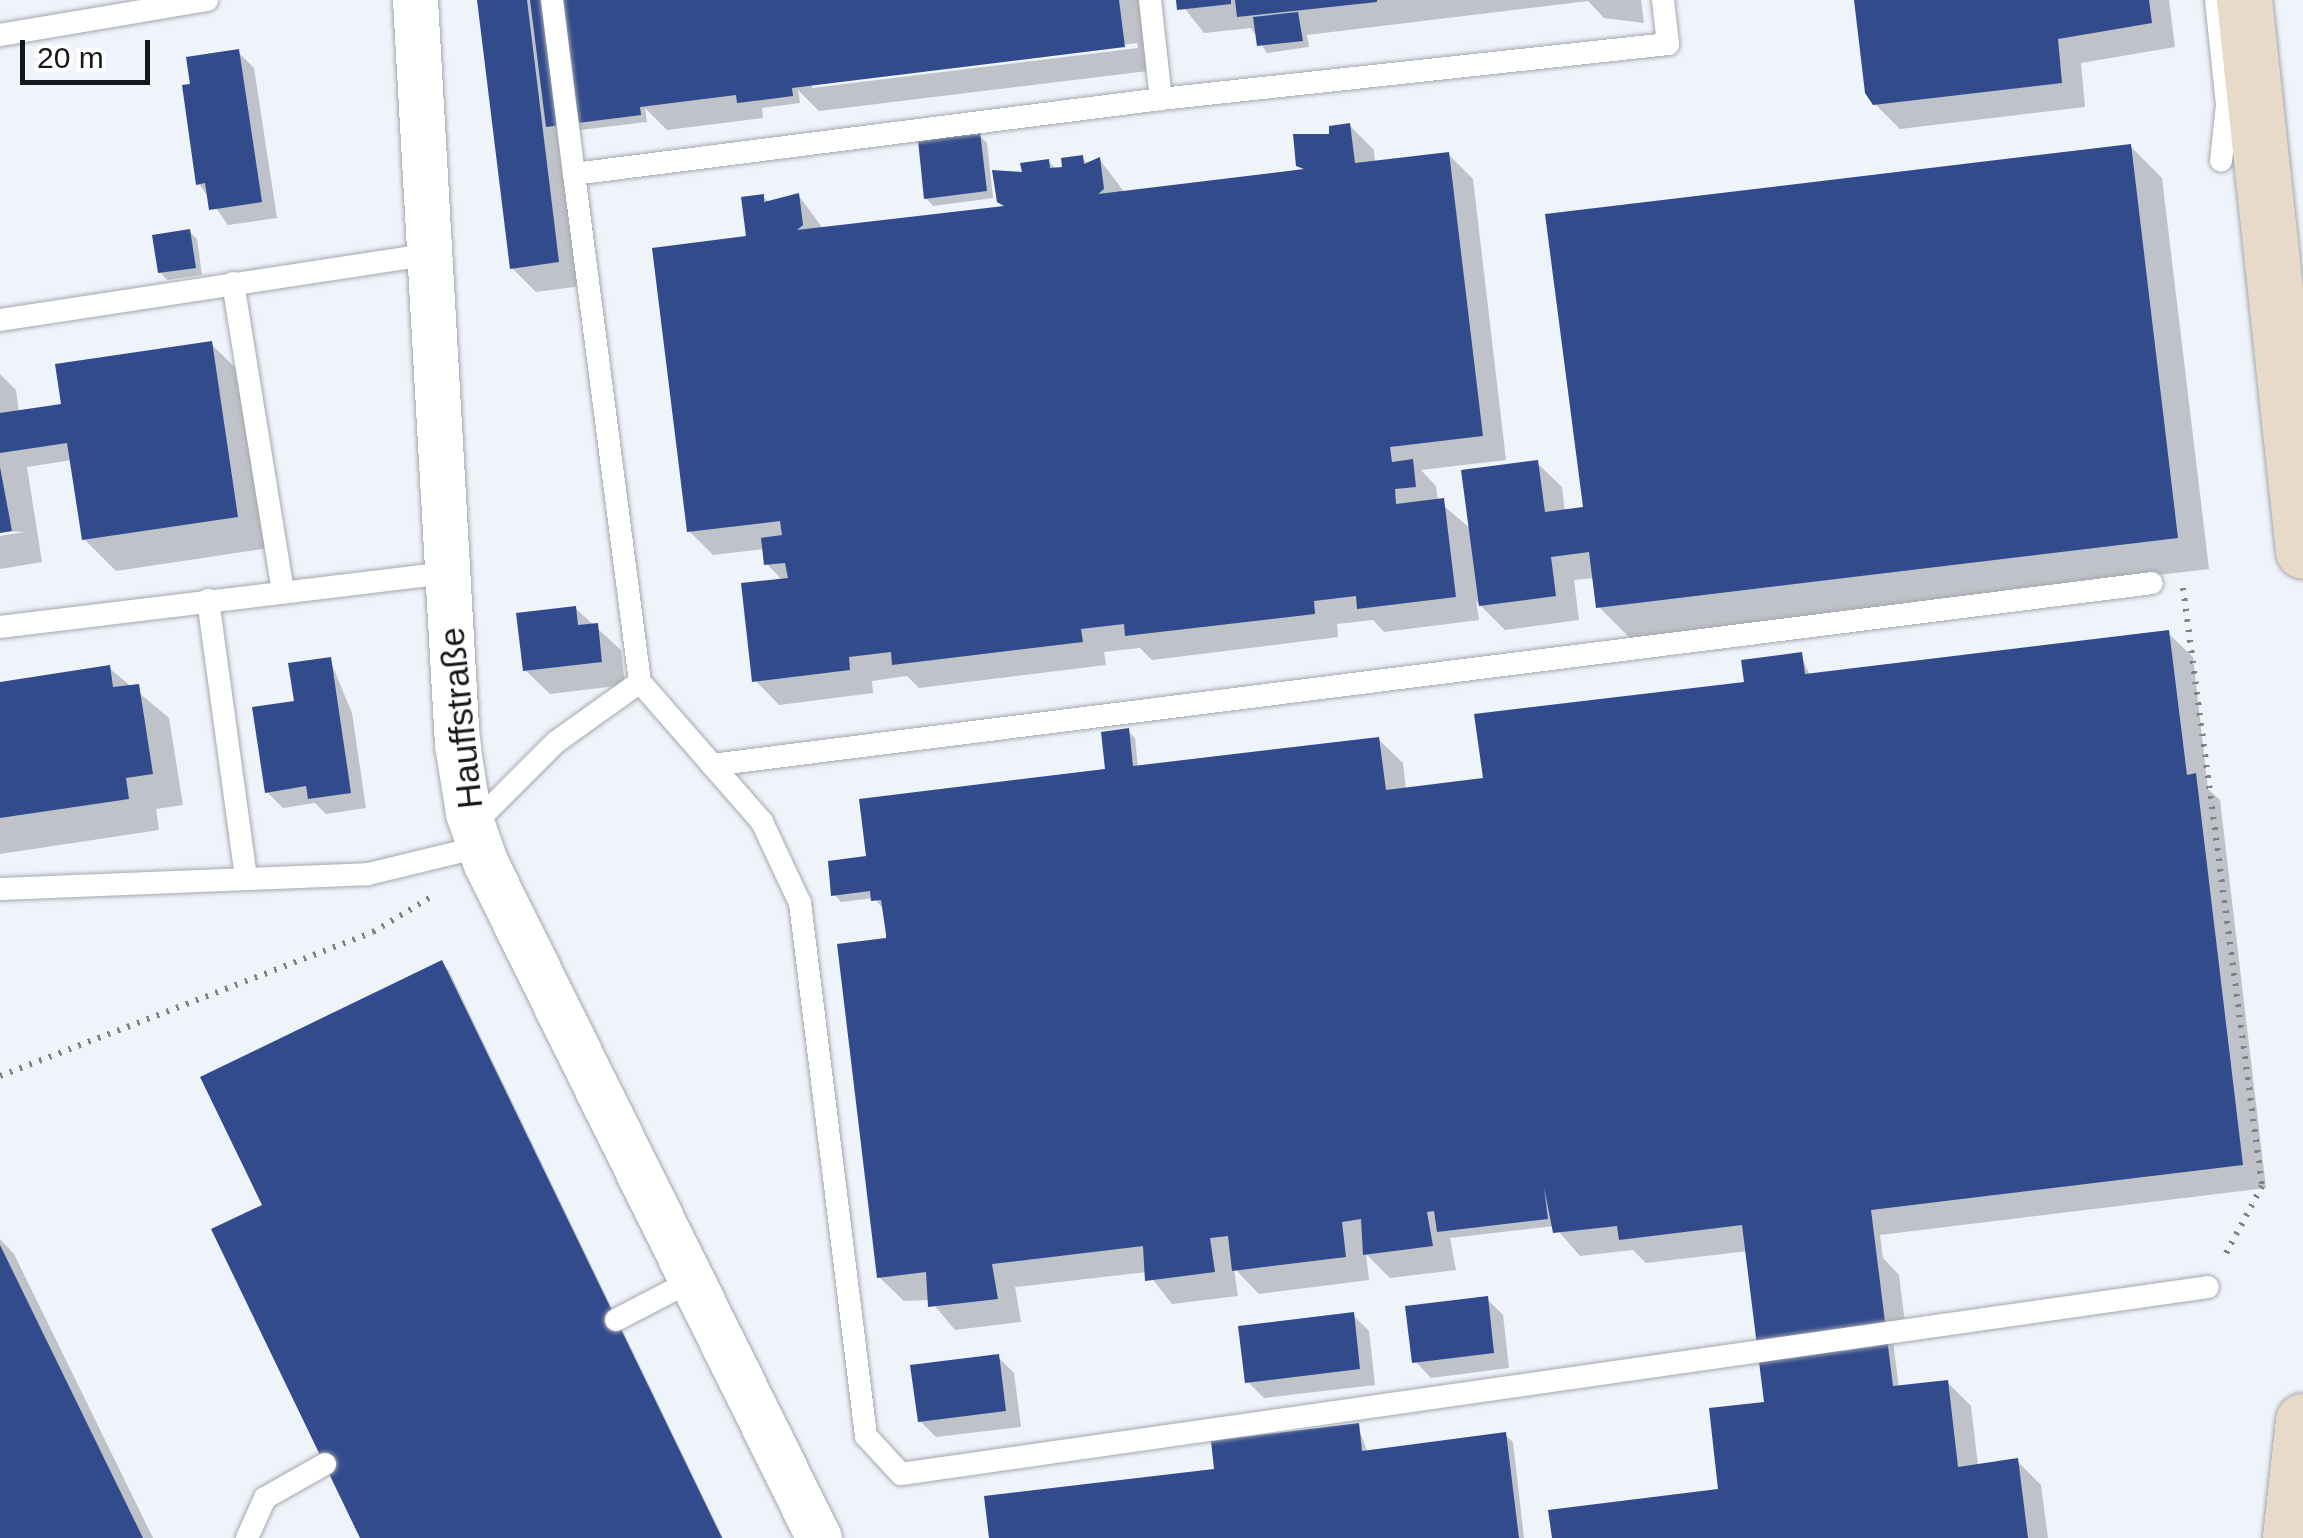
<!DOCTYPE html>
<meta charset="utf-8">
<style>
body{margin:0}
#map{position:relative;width:2303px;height:1538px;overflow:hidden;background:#eff3fa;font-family:Helvetica,sans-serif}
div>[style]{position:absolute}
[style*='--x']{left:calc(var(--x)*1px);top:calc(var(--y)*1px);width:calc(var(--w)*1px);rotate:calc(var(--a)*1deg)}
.shadow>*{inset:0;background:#0003}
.building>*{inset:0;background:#324b8c}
.path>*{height:6px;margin-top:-3px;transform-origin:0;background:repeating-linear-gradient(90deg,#7f8186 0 2.5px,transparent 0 10.5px)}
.roads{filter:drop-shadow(0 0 2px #a4a8ae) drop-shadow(0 0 2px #a4a8ae)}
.service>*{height:22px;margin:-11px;padding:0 11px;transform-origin:11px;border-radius:11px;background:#fff}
.minor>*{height:45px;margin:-22.5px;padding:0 22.5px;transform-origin:22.5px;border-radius:22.5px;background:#fff}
.secondary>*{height:55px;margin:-27.5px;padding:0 27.5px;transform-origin:27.5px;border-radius:27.5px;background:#e7dac8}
span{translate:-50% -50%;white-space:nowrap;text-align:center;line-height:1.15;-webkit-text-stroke:10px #fff;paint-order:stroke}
.street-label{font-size:35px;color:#16171a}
.scale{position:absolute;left:20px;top:40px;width:130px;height:45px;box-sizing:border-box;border:5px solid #16171a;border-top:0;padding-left:12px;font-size:30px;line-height:35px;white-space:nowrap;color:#16171a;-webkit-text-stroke:8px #fff;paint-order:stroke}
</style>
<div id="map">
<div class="shadow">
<div style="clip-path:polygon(evenodd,480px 0,1140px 0,1148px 71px,819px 111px,798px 90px,800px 103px,762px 108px,763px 118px,667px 130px,645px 108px,647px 122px,563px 132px,582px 286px,536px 292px,512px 268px,480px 0,1137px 43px,1138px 48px,812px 88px,812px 83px,1137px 43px)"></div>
<div style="clip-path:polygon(1178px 0,1641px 0,1644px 23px,1604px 18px,1588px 1px,1307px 35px,1309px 47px,1267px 53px,1251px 28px,1204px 33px)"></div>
<div style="clip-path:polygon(1859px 0,2169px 0,2175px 47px,2081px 63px,2085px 107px,1900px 129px,1875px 104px)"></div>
<div style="clip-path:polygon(238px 52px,254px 68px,277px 218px,228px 225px,199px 184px,193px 86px)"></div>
<div style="clip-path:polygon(1350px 126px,1374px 150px,1375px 163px,1448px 154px,1473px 179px,1506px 460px,1421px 470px,1436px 486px,1438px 501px,1471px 529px,1537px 463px,1562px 487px,1565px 512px,1582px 510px,2131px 147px,2162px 178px,2209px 569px,1630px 638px,1598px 606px,1594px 578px,1574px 580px,1579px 620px,1505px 630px,1476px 601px,1479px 620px,1384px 632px,1373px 620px,1337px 624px,1338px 637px,1152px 660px,1140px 648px,1104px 652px,1106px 665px,919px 688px,907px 676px,872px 681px,873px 693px,779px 705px,755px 680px,783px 581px,767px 564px,765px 549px,713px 555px,689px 531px,763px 196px,770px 204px,799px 196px,824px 230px,1006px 208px,1025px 174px,1049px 162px,1057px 170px,1082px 158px,1089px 165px,1100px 160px,1125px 193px,1306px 172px,1299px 165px)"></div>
<div style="clip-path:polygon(979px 135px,987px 143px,993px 198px,933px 206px,926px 198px)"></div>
<div style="clip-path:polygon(189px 231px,197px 239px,202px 275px,167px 280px,160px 272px)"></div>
<div style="clip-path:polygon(211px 344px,243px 375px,269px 548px,116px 571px,84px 539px,72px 460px,27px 467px,42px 562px,0 569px,0 536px,25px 532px,0 531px,0 374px,16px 390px,19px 412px,60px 406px)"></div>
<div style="clip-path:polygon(575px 608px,621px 650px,625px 685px,550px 694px,525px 670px)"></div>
<div style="clip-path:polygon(2168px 633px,2193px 657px,2208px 789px,2220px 800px,2266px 1188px,1880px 1235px,1883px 1258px,1899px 1275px,1906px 1331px,1892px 1333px,1899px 1388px,1947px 1382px,1971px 1406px,1978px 1466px,2017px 1461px,2041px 1485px,2048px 1538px,1554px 1538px,1717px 1492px,1769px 1403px,1748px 1251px,1646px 1263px,1633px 1250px,1580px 1256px,1554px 1226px,1450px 1238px,1456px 1270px,1390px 1278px,1366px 1254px,1369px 1280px,1259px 1294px,1234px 1268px,1238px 1296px,1172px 1304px,1147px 1272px,1015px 1287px,1021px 1322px,955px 1330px,930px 1300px,904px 1301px,879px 1277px,889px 940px,885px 911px,874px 898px,841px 902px,834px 894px,865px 859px,1111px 771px,1128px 731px,1135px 738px,1138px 768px,1378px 739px,1403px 763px,1406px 790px,1485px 780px,1747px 684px,1801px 655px,1810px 676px)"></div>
<div style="clip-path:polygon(330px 660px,352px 713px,366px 808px,326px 814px,315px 803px,283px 808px,267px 792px,297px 703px)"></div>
<div style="clip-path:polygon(109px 668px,169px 718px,183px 805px,156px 809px,159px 830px,0 854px,0 684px)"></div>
<div style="clip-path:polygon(441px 963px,449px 971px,723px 1538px,363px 1538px,265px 1206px)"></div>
<div style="clip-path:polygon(0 1239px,14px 1254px,153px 1538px,0 1538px)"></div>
<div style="clip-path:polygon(1487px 1299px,1503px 1315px,1509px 1368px,1431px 1378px,1415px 1361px)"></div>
<div style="clip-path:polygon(1353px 1315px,1369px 1331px,1375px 1385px,1264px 1398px,1248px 1382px)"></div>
<div style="clip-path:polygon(998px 1357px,1014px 1373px,1021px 1427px,936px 1437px,920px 1421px)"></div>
<div style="clip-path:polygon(1358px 1426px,1368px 1454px,1505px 1435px,1513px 1442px,1524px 1538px,992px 1538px)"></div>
</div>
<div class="building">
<div style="clip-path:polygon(477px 0,527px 0,559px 262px,510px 269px)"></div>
<div style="clip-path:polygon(530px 0,1119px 0,1125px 47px,792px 88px,793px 96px,737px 103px,736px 95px,640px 107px,641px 115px,546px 127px)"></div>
<div style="clip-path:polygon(1176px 0,1231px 0,1231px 4px,1177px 10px)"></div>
<div style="clip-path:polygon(1235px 0,1377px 0,1377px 2px,1237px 17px)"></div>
<div style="clip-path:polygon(1854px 0,2149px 0,2152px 23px,2058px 39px,2062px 83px,1873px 105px,1865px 93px)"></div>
<div style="clip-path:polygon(1298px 12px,1303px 41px,1257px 46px,1253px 17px)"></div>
<div style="clip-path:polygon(239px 49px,262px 202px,209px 210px,205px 183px,196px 185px,182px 85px,190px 84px,186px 57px)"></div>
<div style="clip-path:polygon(1350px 123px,1355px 163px,1449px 152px,1483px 436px,1390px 447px,1392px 462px,1413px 459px,1416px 487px,1395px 489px,1396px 504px,1444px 498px,1456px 597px,1357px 609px,1356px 596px,1314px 601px,1315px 614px,1125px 636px,1124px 624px,1081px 629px,1083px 642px,892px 665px,891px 652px,849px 657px,850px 670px,752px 682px,741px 583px,788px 578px,785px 563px,764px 565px,761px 538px,782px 535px,780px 521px,687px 532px,652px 248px,746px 236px,741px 197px,764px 194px,764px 202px,799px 193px,803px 225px,797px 230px,1004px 206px,997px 202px,992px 170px,1022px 172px,1020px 163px,1049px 159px,1050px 168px,1062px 167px,1061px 158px,1083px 155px,1084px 164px,1100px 157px,1104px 189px,1098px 194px,1304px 169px,1296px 166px,1293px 134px,1329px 134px,1329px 126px)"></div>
<div style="clip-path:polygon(980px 132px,987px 191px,924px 199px,918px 140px)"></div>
<div style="clip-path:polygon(2131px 144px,2178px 538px,1596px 608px,1589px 552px,1551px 557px,1556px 596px,1479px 606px,1461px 470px,1538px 460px,1545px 512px,1583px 507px,1545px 214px)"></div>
<div style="clip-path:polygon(190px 229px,196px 268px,158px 273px,152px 235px)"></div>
<div style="clip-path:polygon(212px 341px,238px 517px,82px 540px,67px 443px,0 453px,0 413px,61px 404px,55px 364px)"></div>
<div style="clip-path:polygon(0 467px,12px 531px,0 533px)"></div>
<div style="clip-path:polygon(576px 606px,578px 625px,598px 623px,602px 662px,523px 671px,516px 613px)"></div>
<div style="clip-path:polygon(2169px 630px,2187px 775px,2196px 773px,2243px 1165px,1871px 1210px,1893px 1386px,1948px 1380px,1958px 1467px,2018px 1458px,2028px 1538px,1552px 1538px,1548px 1510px,1718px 1489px,1709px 1408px,1764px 1402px,1742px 1225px,1619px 1240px,1617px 1226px,1553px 1233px,1544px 1187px,1548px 1219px,1437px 1232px,1434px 1211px,1427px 1212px,1433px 1246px,1363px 1255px,1361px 1219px,1342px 1222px,1346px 1257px,1232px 1271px,1228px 1236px,1210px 1238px,1215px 1272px,1145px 1281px,1143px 1246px,992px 1264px,998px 1299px,928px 1307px,926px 1272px,877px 1278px,837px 944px,886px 938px,886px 934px,881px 900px,871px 901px,870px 891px,831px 896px,828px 861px,866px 856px,859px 799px,1105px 769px,1101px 732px,1129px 728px,1133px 766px,1379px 737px,1386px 790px,1483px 778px,1474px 714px,1744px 682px,1741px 660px,1802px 652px,1805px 674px)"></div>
<div style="clip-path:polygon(331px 657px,351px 793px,308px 799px,306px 786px,265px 793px,252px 707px,294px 701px,288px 663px)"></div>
<div style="clip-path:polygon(110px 665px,113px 687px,139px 684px,153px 774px,126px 778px,129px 799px,0 818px,0 682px)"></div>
<div style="clip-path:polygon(442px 960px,722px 1538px,360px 1538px,211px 1229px,262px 1205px,200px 1077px)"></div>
<div style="clip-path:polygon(0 1245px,143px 1538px,0 1538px)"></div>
<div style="clip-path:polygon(1488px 1296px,1494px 1353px,1412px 1363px,1405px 1306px)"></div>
<div style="clip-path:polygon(1354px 1312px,1360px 1369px,1245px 1383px,1238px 1326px)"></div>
<div style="clip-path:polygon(999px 1354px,1006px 1411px,918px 1422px,910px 1365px)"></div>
<div style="clip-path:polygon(1359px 1423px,1362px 1451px,1506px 1432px,1519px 1538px,989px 1538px,984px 1496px,1214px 1469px,1211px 1441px)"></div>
</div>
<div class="path">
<div style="--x:2183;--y:588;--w:603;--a:82.47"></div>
<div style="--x:2262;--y:1186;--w:83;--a:118.1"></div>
<div style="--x:0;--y:1076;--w:400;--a:-21.1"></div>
<div style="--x:373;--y:932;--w:71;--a:-31.2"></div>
</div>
<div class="roads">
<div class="service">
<div style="--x:552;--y:0;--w:175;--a:82.8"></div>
<div style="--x:574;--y:174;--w:592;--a:-7.28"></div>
<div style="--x:1161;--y:99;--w:510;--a:-6.19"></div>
<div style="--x:1668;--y:44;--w:44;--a:-96.5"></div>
<div style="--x:1150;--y:0;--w:100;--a:83.7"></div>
<div style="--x:2216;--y:0;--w:106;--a:84"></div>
<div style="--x:2227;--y:105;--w:56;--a:96.1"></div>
<div style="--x:0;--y:35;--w:210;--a:-9.6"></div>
<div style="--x:574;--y:174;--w:512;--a:82.6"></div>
<div style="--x:640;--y:682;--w:186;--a:48.9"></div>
<div style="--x:762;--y:822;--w:89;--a:64.9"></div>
<div style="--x:800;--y:903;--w:537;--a:82.94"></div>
<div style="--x:866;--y:1436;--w:52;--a:47.4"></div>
<div style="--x:901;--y:1474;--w:1320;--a:-8.14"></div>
<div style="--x:233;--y:283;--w:312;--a:80.8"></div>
<div style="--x:0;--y:320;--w:435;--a:-8.7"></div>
<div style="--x:208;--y:600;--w:279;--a:82.2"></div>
<div style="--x:0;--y:627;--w:450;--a:-6.9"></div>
<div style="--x:712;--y:765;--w:1451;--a:-7.2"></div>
<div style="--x:473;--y:825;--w:117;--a:-45"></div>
<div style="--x:556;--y:742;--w:103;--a:-35.5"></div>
<div style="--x:0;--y:889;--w:368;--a:-2.3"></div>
<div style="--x:368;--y:874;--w:115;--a:-13.6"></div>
<div style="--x:616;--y:1320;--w:87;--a:-27.5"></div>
<div style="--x:247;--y:1538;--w:44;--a:-65.8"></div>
<div style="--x:265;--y:1498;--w:69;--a:-29.5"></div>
</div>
<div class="minor">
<div style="--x:415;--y:0;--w:745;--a:86.77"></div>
<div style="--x:457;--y:744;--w:70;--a:80.9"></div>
<div style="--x:468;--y:813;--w:54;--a:70.6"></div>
<div style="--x:486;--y:864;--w:752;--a:63.71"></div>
</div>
<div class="secondary">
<div style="--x:2244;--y:0;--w:554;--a:83.89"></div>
<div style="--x:2290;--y:1538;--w:118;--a:-83.7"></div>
</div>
</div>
<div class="street-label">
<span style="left:461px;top:718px;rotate:-96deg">Hauffstraße</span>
</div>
<div class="scale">20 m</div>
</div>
